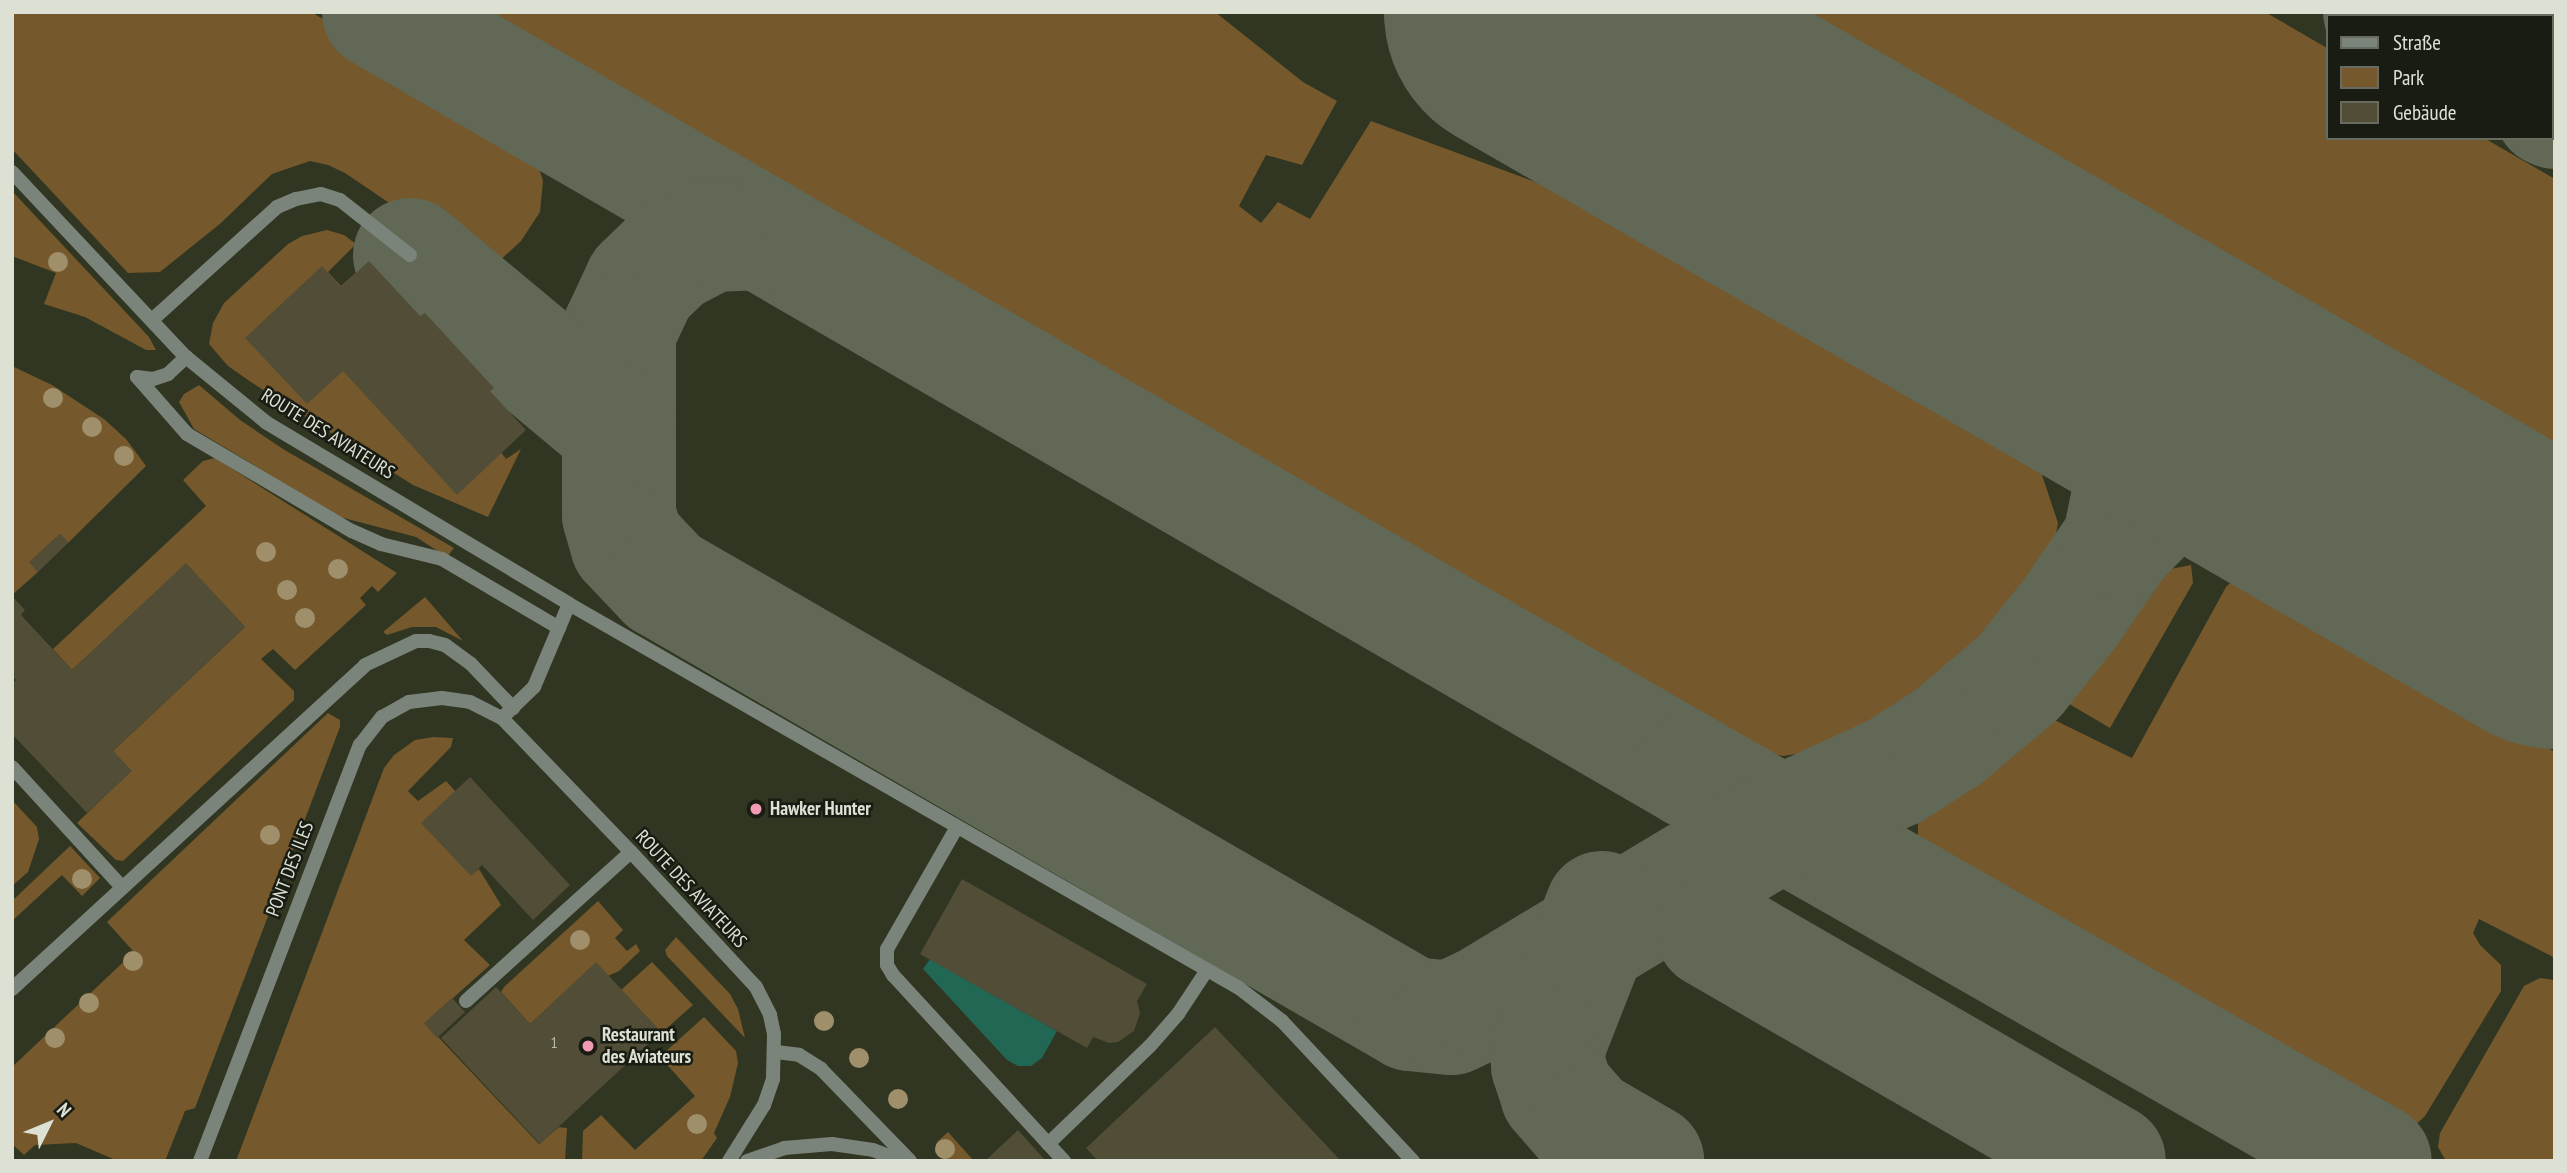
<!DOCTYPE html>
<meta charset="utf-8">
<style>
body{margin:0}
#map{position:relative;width:2567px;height:1173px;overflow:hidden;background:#303621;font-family:"PT Sans Narrow",sans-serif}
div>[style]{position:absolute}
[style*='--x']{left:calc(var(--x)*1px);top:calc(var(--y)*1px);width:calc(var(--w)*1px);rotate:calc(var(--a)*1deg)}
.green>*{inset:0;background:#75582c}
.water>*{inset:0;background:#226654}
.taxiway>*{height:114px;margin:-57px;padding:0 57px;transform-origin:57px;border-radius:57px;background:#626856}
.runway>*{height:285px;margin:-142.5px;padding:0 142.5px;transform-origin:142.5px;border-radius:142.5px;background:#626856}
.building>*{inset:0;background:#514d36}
.lane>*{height:14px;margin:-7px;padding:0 7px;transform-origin:7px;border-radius:7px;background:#7b847b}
.street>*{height:14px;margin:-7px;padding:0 7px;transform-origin:7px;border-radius:7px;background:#7b847b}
.trees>*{width:20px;height:20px;margin:-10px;border-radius:50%;background:#a08f6b}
.dots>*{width:19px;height:19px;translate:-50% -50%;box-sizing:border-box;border:4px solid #191c13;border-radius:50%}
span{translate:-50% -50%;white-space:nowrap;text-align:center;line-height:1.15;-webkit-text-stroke:5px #191c13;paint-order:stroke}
.number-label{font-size:16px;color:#b9bcac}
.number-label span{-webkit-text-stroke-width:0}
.street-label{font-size:19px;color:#dce1d4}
.poi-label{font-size:19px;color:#dce1d4;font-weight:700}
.left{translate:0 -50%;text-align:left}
.frame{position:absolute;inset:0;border:14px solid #dce1d4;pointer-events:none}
.legend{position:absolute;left:2326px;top:14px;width:228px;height:126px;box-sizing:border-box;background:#191c13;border:2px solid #676b60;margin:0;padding:9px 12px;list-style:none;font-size:21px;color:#dce1d4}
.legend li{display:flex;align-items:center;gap:14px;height:35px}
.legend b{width:35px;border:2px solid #676b60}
.north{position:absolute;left:14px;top:1089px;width:70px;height:70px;-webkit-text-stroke:5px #191c13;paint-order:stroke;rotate:47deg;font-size:19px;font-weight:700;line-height:28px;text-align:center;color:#dce1d4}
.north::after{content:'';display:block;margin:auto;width:24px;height:32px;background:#dce1d4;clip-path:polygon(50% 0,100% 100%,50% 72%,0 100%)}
</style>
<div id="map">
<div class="green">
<div style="clip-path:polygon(12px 12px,311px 12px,514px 130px,535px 155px,543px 181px,540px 212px,521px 241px,497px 263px,484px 267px,345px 173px,328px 165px,310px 161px,272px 174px,221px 223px,160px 272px,128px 273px,12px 149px)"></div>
<div style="clip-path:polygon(443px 12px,1215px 12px,1303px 82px,1337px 101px,1302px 165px,1266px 155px,1239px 206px,1261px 223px,1278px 202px,1310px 219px,1371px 121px,1614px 211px,2035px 454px,2058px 523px,2046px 589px,2010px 638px,1964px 682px,1908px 719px,1842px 747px,1783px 756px,1716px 743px,1652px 709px)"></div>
<div style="clip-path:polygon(1785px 12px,2265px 12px,2327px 48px,2327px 138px,2484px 138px,2555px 179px,2555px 455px)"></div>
<div style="clip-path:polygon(12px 191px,149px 337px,156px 350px,146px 350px,85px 317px,44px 304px,56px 273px,12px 256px)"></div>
<div style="clip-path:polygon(327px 230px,344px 235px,356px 244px,328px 272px,341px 286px,369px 261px,420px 315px,425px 313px,494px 388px,490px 392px,498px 448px,506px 459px,521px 449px,488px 517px,413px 485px,251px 382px,228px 366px,209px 344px,213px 323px,224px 303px,288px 244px,302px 236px)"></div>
<div style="clip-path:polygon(12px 366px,52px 385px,104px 419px,126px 439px,146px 466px,68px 543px,60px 534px,30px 562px,38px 572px,12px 595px)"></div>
<div style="clip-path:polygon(199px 385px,240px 420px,283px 449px,454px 548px,447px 557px,416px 537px,340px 517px,194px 429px,179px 402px,184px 394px)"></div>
<div style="clip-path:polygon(215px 458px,397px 573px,378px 592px,372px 586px,360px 598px,366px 605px,295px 670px,273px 649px,261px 659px,294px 691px,294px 700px,123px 861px,116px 860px,77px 823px,131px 771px,113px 751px,245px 627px,186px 564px,72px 670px,53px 649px,206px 506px,183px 480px,203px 461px)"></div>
<div style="clip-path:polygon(2191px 565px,2193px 583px,2110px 728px,2049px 692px,2138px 595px,2171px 569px)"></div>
<div style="clip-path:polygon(2242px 572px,2555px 752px,2555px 958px,2479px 919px,2473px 933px,2480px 945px,2501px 965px,2501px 991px,2425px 1116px,2408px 1132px,2381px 1134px,1936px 873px,1918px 851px,1918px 813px,1929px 790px,2032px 709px,2132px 758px,2226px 587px)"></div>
<div style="clip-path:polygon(425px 597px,463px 641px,436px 627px,412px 627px,387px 635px,383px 632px)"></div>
<div style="clip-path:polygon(328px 713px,340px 720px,340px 727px,195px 1108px,185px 1111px,165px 1161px,118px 1161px,76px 1143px,35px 1145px,24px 1155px,12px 1144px,12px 1067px,134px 952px,107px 922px)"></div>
<div style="clip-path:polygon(433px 737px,453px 738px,451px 747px,408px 791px,418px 801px,446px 781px,455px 791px,471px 875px,479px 869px,501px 905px,464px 940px,490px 965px,425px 1023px,539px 1144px,559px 1127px,567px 1128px,565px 1161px,236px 1161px,384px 768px,394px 755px,415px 740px)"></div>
<div style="clip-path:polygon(12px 800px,37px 827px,39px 839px,28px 872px,12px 886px)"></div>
<div style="clip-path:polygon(70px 846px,100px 878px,82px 896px,62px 875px,12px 921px,12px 901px)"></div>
<div style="clip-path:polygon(598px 901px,623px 930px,615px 938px,627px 951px,636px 944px,640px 951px,619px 971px,608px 976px,596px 963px,530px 1024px,501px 992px,504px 987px)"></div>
<div style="clip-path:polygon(676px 937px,730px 994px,738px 1009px,745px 1038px,667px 956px,665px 950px)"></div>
<div style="clip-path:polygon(652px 962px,693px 1005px,667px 1028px,659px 1030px,621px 990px)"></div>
<div style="clip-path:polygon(2540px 978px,2555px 980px,2555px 1161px,2446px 1161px,2438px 1147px,2440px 1133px,2524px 986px)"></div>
<div style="clip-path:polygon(704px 1017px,736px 1051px,738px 1063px,730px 1097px,714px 1133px,717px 1138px,701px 1161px,582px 1161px,583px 1131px,601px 1115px,635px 1150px,695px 1096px,663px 1060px,665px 1052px)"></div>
<div style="clip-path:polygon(948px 1132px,974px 1161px,944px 1161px,935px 1151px,937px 1142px)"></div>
</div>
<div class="water">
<div style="clip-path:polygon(930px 959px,1057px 1031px,1042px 1058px,1031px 1066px,1018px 1066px,1007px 1060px,923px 969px)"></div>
</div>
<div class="taxiway">
<div style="--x:379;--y:12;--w:1516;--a:30.05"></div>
<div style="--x:1691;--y:771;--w:787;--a:29.69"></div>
<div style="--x:2380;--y:12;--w:8;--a:30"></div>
<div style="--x:2551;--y:29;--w:7;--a:-56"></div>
<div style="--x:2551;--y:110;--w:4;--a:27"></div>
<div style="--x:761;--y:233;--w:50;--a:177.7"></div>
<div style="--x:711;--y:235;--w:47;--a:152.4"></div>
<div style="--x:669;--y:257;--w:39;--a:136"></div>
<div style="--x:641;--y:284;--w:52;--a:115.1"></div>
<div style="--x:619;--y:331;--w:184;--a:90"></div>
<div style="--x:619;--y:515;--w:29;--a:74"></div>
<div style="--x:627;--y:543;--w:54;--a:46.5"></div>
<div style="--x:664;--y:582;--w:863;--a:30.04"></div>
<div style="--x:1411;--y:1014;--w:40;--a:5.7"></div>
<div style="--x:1451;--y:1018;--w:38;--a:-25"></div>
<div style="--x:1485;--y:1002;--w:349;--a:-31"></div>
<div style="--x:1784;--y:822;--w:122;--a:-24.7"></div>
<div style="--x:1895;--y:771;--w:63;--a:-32.7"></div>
<div style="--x:1948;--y:737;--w:93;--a:-40.2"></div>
<div style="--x:2019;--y:677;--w:82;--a:-51.4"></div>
<div style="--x:2070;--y:613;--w:86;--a:-55.4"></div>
<div style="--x:2119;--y:542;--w:54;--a:-45.7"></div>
<div style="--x:2157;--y:503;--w:26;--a:-39"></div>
<div style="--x:2177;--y:487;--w:24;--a:-28"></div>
<div style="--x:2198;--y:476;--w:68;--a:-11.8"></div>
<div style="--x:2265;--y:462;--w:31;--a:6"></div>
<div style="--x:2296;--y:465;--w:30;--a:15"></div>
<div style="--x:410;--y:255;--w:272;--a:39.8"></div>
<div style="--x:2077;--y:330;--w:41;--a:52.9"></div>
<div style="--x:2102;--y:363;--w:35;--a:66"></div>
<div style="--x:2116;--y:395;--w:51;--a:75.1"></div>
<div style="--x:2129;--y:444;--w:55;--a:91"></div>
<div style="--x:2128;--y:499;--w:44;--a:101.8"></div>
<div style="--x:1602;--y:908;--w:145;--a:111.4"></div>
<div style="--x:1549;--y:1043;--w:22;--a:93"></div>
<div style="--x:1548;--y:1065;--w:29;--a:72"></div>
<div style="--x:1557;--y:1093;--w:43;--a:48.8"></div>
<div style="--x:1585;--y:1125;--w:72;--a:30.1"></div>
<div style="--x:1713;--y:932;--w:457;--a:30"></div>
</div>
<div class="runway">
<div style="--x:1526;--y:12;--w:1188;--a:30"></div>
</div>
<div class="building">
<div style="clip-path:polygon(369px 261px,420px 316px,425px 313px,494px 388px,490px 391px,526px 430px,457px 495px,343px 371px,307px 404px,245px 338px,322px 266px,341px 287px)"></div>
<div style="clip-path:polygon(60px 534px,68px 543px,38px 572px,29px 562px)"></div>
<div style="clip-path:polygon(186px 563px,245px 627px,113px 751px,132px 771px,87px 813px,12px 734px,12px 684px,16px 680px,12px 676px,12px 596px,25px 610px,21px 615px,72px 670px)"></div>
<div style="clip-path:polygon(470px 777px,570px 885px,533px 920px,482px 865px,471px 876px,421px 823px)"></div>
<div style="clip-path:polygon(962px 879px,1147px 984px,1137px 1001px,1140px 1013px,1134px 1031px,1118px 1042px,1109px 1043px,1093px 1037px,1087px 1048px,920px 954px)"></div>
<div style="clip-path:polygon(596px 962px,661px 1032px,540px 1144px,441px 1038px,496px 987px,530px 1024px)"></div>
<div style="clip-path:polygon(452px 998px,465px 1012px,437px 1038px,424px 1023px)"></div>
<div style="clip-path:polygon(1215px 1027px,1341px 1161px,1098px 1161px,1086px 1148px)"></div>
<div style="clip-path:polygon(1018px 1130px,1046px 1161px,985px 1161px)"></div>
</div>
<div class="lane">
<div style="--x:12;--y:172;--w:254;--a:46.8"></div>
<div style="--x:186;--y:357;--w:104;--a:39.2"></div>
<div style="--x:267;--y:423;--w:352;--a:30.9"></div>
<div style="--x:569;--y:604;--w:772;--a:29.82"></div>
<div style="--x:1239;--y:988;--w:54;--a:37.5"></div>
<div style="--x:1282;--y:1021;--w:192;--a:46.9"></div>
<div style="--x:152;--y:320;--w:169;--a:-42.1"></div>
<div style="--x:277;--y:207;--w:21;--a:-23"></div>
<div style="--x:296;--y:199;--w:25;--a:-11"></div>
<div style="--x:321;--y:194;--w:20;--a:18"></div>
<div style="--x:340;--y:200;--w:89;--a:38.2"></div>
<div style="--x:137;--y:377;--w:76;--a:48.7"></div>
<div style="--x:187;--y:434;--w:191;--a:30.5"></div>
<div style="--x:352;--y:531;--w:32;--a:24"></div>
<div style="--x:381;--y:544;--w:63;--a:13.8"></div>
<div style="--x:442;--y:559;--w:136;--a:30.5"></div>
<div style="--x:137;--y:377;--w:16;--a:7"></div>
<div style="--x:153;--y:379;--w:16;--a:-18"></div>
<div style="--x:168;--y:374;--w:25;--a:-43"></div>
<div style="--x:507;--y:713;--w:37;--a:-44"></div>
<div style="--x:534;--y:687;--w:90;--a:-67.1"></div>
<div style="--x:12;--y:767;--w:163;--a:47.5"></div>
<div style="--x:957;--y:827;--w:141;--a:119.8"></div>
<div style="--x:887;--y:949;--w:16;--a:90"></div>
<div style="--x:887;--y:965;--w:12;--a:59"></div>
<div style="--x:893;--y:975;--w:253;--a:47.4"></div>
<div style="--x:12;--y:989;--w:479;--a:-42.5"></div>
<div style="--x:365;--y:665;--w:56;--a:-25.2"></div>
<div style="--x:416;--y:641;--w:13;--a:0"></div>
<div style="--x:429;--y:641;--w:16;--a:14"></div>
<div style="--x:445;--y:645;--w:32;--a:36"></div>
<div style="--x:471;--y:664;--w:61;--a:46.3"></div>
<div style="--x:466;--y:1001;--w:222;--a:-42.1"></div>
<div style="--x:776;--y:1052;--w:23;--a:7"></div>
<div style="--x:799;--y:1055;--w:26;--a:32"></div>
<div style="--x:821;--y:1069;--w:128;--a:45.9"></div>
<div style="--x:1048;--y:1144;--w:141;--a:-43.9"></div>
<div style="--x:1150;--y:1046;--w:43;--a:-48.8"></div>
<div style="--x:1178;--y:1014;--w:53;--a:-56.6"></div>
<div style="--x:747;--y:1161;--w:39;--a:-19"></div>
<div style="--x:784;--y:1148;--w:48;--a:-4.8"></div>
<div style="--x:832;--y:1144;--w:41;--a:8.3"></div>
<div style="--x:873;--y:1150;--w:31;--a:21"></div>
</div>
<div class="street">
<div style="--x:200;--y:1161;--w:446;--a:-69"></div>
<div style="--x:360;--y:745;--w:36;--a:-52"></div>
<div style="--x:382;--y:717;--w:31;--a:-29"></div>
<div style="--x:409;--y:702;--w:33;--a:-7"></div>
<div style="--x:442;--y:698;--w:28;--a:8"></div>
<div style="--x:470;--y:702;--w:36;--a:27"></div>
<div style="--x:502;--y:718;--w:186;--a:46.1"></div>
<div style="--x:631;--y:852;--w:184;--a:47.2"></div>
<div style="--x:756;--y:987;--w:31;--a:63"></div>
<div style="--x:770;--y:1015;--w:19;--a:78"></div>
<div style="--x:774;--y:1034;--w:45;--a:91.3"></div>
<div style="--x:773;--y:1079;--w:28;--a:109"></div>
<div style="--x:764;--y:1105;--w:66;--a:122"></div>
</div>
<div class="trees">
<div style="left:58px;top:262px"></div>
<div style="left:53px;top:398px"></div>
<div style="left:92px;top:427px"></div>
<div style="left:124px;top:456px"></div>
<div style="left:266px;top:552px"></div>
<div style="left:338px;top:569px"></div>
<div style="left:287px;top:590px"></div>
<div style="left:305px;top:618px"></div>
<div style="left:270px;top:835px"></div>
<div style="left:82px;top:879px"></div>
<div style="left:580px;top:940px"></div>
<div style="left:133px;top:961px"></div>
<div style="left:89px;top:1003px"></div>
<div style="left:824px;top:1021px"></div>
<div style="left:55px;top:1038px"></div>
<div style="left:859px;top:1058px"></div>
<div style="left:898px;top:1099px"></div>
<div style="left:697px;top:1124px"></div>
<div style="left:945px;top:1149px"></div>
</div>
<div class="dots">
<div style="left:756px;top:809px;background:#f19ab2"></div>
<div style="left:588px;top:1046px;background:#f19ab2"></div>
</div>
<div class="number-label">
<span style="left:554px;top:1042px">1</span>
</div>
<div class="street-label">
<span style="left:328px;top:434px;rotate:32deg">ROUTE DES AVIATEURS</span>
<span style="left:290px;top:869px;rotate:-69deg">PONT DES ILES</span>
<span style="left:691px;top:889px;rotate:47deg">ROUTE DES AVIATEURS</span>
</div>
<div class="poi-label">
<span class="left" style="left:770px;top:809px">Hawker Hunter</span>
<span class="left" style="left:602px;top:1046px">Restaurant<br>des Aviateurs</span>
</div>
<div class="frame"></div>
<ul class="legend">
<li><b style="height:9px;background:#7b847b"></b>Straße</li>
<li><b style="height:19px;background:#75582c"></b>Park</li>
<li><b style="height:19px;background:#514d36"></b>Gebäude</li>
</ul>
<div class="north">N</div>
</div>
